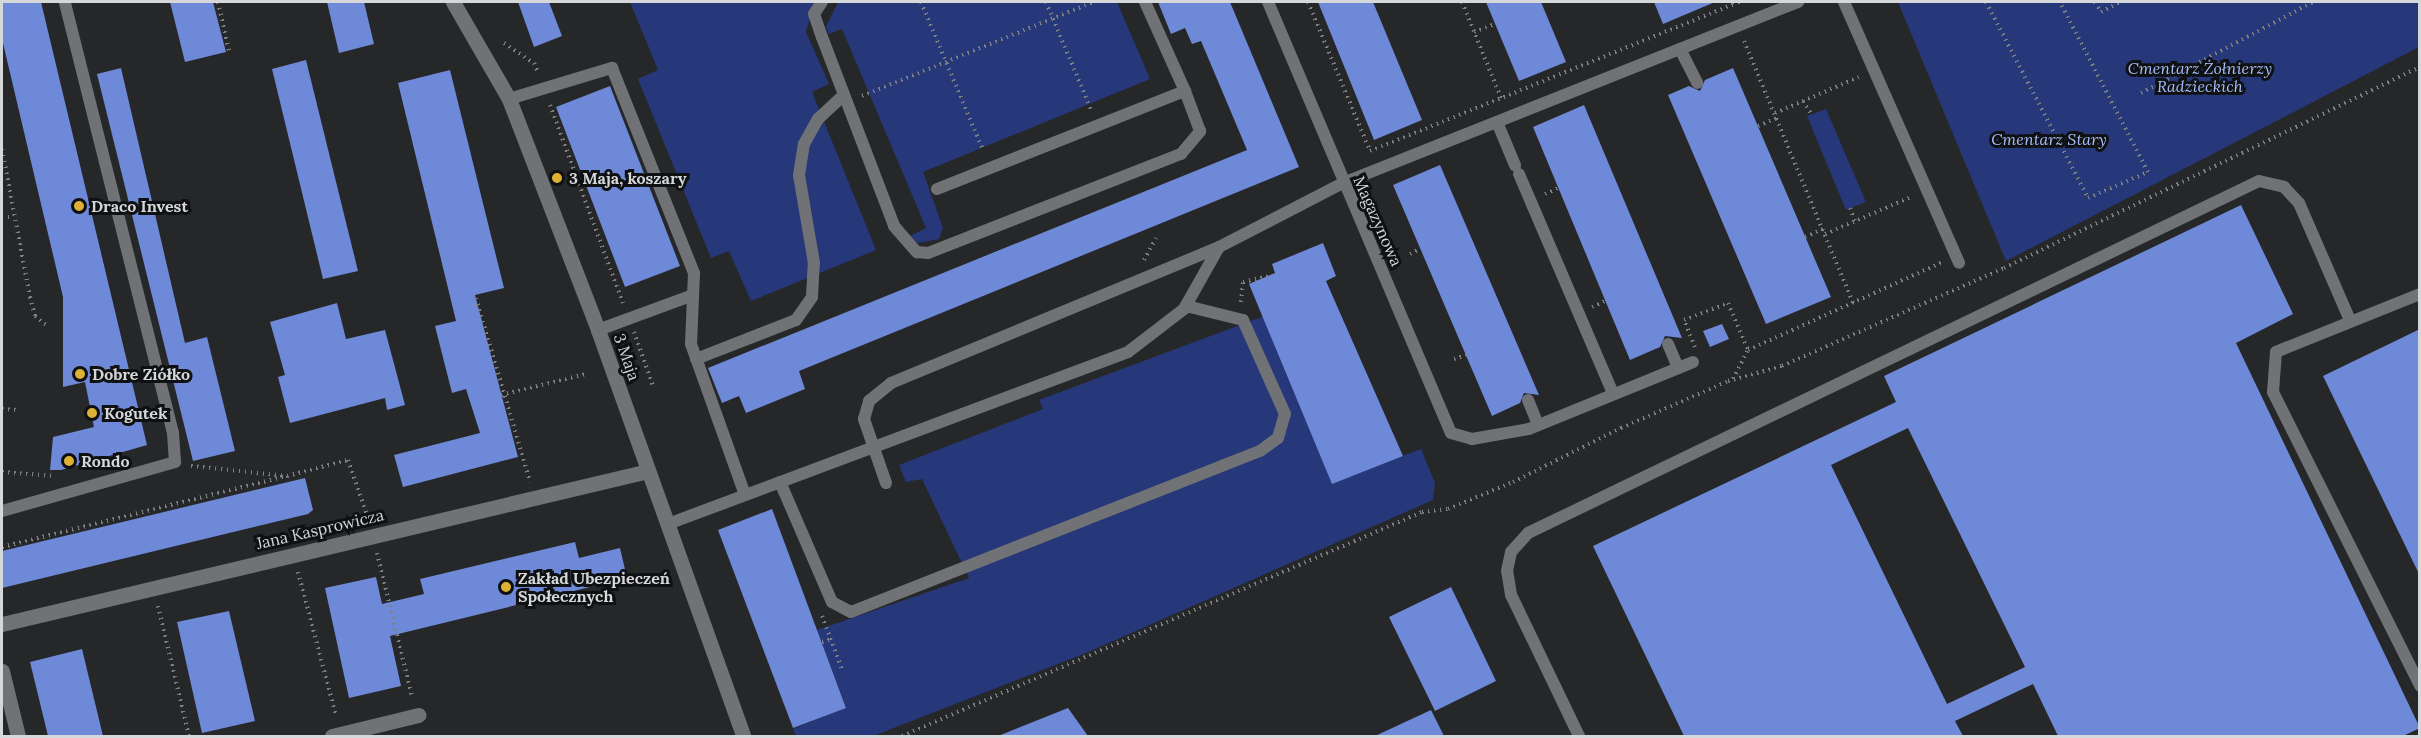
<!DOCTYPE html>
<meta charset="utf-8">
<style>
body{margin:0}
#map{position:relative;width:2421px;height:738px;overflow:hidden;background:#262729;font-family:Lora,serif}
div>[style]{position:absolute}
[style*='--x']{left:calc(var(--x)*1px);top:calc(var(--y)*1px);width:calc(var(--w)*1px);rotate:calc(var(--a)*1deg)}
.green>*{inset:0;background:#26387a}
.building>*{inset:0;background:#6e89d7}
.path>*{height:4px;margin-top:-2px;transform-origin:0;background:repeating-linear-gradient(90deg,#7e7f81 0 1.5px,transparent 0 6px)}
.service>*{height:12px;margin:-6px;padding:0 6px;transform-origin:6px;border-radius:6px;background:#717275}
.minor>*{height:15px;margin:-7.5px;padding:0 7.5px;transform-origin:7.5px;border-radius:7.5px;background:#717275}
.tertiary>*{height:15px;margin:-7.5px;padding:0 7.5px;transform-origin:7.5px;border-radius:7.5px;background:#717275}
.dots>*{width:16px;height:16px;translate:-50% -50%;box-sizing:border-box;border:3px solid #0f1011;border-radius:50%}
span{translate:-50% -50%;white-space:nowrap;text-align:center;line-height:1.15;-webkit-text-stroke:6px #0f1011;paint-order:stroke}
.park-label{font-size:16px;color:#a6bdfa;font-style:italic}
.poi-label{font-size:16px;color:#d6d7d9;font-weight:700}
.left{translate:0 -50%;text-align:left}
.street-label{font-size:16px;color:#d6d7d9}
.frame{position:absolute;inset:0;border:3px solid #d6d7d9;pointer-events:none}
</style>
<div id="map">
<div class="green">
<div style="clip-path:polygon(630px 2px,814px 2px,806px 32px,829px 84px,812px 92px,876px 250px,751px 301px,729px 251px,711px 258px,638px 79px,658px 70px)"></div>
<div style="clip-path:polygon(838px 2px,1117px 2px,1150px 79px,923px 172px,943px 228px,939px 239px,918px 243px,910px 236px,926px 228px,842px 29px,829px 34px,826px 27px)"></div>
<div style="clip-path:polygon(1898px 2px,2419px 2px,2419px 47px,2006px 261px)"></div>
<div style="clip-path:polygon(1826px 109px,1866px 202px,1846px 210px,1807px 116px)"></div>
<div style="clip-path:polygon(1264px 316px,1332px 483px,1421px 449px,1435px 483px,1433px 500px,1086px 653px,873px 736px,796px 736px,793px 729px,846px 707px,817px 630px,969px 578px,922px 479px,906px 482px,899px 465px,1043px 409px,1039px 400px)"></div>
</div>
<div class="building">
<div style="clip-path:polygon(2px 2px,41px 2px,147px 445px,61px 470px,50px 470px,53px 437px,94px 427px,85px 382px,63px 387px,63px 297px,2px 39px)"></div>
<div style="clip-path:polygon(170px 2px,213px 2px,226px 52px,185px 62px)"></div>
<div style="clip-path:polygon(327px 2px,364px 2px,374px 44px,339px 53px)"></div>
<div style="clip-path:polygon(518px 2px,549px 2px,562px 36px,534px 47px)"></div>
<div style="clip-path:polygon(1158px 2px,1230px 2px,1299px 167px,799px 371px,805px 389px,746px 413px,739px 396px,722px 403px,708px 368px,1247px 150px,1201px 41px,1192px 44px,1185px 28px,1171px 34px)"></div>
<div style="clip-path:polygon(1318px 2px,1373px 2px,1422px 120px,1374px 140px)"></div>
<div style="clip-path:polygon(1486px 2px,1541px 2px,1566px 62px,1519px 81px)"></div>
<div style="clip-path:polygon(1654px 2px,1715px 2px,1663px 24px)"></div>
<div style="clip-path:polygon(306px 60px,358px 271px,323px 279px,272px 69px)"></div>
<div style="clip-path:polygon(121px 68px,185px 343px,207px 337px,235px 451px,193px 461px,97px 74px)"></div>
<div style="clip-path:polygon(1733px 68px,1831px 297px,1766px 324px,1668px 95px,1689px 86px,1700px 91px,1705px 80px)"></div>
<div style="clip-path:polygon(450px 70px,504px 288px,475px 295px,518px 457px,403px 487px,394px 455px,480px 433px,466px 389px,452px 393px,435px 326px,456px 321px,398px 83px)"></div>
<div style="clip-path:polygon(610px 86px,680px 266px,625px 287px,556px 107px)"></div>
<div style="clip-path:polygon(1584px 105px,1682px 338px,1665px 336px,1660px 347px,1630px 360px,1533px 127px)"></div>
<div style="clip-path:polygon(1440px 165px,1539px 395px,1524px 393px,1520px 403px,1492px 416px,1393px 185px)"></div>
<div style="clip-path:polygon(evenodd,2241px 205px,2293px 314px,2236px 343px,2420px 728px,2403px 736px,2058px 736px,2033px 684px,1955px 721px,1963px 736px,1684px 736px,1593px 546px,1896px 402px,1884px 376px,2241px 205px,1908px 428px,2025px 667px,1947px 704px,1831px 465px,1908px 428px)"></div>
<div style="clip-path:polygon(1323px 243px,1336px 276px,1326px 281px,1403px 456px,1332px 484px,1249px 284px,1275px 273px,1272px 264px)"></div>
<div style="clip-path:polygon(337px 303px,346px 339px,385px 330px,405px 405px,387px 410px,385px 398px,290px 423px,278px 377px,285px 375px,270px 322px)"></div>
<div style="clip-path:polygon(1722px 324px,1729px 339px,1710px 347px,1703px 331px)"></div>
<div style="clip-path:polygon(2420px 329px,2420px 576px,2323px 376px)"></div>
<div style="clip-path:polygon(305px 478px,313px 510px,308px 514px,2px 588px,2px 551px)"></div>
<div style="clip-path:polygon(772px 509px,846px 708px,793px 728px,718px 530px)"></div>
<div style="clip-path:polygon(575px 542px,579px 558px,620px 548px,627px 578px,390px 636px,401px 686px,349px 698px,325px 588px,376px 577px,382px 604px,424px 594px,420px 579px)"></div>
<div style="clip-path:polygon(1451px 587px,1496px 681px,1435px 711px,1389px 617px)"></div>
<div style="clip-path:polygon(229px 611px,255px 721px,202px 733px,177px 622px)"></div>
<div style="clip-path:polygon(82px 649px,103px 736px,48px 736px,30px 662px)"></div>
<div style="clip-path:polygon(1068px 708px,1088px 736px,998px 736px)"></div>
<div style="clip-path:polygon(1431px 710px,1444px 736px,1375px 736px)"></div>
</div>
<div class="path">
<div style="--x:218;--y:2;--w:50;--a:77.3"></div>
<div style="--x:921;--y:2;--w:158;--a:67.3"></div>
<div style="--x:1046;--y:2;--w:119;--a:67.3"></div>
<div style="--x:1308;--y:2;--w:161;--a:67.4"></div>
<div style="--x:1370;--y:151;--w:393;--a:-22"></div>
<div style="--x:1462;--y:2;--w:104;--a:67.9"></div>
<div style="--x:1732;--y:2;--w:9;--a:0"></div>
<div style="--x:1986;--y:2;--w:221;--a:62.5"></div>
<div style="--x:2088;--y:198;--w:65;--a:-23.4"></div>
<div style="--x:2148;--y:172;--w:191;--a:-117.4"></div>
<div style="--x:2095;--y:2;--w:12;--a:59"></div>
<div style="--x:2101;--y:12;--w:21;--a:-28"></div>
<div style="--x:1474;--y:32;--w:22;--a:-21"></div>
<div style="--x:1744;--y:41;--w:286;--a:67.4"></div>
<div style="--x:504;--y:43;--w:36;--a:34"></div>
<div style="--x:534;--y:63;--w:10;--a:66"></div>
<div style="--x:2141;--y:93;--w:195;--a:-27.9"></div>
<div style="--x:862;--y:96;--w:250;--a:-22.1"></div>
<div style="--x:1803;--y:101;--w:15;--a:58"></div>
<div style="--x:550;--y:105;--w:211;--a:69.8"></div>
<div style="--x:1775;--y:113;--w:91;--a:-23.2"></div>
<div style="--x:1758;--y:126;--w:21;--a:-23"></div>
<div style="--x:2;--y:149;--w:151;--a:79.3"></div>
<div style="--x:30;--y:297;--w:20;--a:75"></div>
<div style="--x:35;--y:316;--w:14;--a:39"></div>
<div style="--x:1545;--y:194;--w:14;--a:-25"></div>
<div style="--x:1850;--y:208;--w:14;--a:69"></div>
<div style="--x:2;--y:217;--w:11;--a:0"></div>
<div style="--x:1825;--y:234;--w:94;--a:-23.3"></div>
<div style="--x:1805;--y:237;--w:20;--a:-24"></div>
<div style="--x:1410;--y:254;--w:11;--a:-27"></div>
<div style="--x:1144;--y:260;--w:25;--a:-61"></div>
<div style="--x:476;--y:298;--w:192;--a:73.6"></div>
<div style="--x:1241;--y:302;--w:20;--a:-84"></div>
<div style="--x:1243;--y:282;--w:26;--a:-13"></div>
<div style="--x:1592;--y:307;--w:14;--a:-25"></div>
<div style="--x:634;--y:332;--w:57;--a:70.6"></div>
<div style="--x:1695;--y:347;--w:29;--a:-112"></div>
<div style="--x:1684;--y:320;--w:47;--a:-21.1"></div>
<div style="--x:1728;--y:303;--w:51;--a:66.9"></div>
<div style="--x:1748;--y:350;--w:214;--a:-24.3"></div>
<div style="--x:1454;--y:359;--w:13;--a:-18"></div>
<div style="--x:1733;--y:379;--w:33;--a:-63"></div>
<div style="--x:501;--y:395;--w:88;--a:-13.9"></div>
<div style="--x:2;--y:409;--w:15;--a:4"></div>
<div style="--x:191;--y:466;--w:97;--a:5.9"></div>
<div style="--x:287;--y:476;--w:63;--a:-14.7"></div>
<div style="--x:348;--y:460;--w:61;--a:71"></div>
<div style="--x:2;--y:472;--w:52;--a:4.4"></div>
<div style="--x:2;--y:547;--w:290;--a:-14"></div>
<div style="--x:377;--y:553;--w:148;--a:76.3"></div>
<div style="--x:298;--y:572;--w:149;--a:75.2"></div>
<div style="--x:158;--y:606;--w:134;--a:76.6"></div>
<div style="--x:822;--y:616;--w:60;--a:69.4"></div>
<div style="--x:822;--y:642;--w:9;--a:-18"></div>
<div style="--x:902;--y:736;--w:566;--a:-23.3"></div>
<div style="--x:1422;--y:512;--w:26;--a:-7"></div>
<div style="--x:1448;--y:509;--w:70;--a:-22.6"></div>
<div style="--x:1513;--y:482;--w:121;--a:-26.6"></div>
<div style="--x:1621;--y:428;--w:117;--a:-23.7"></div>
<div style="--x:1728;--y:381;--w:56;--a:-15.5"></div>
<div style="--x:1782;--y:366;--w:243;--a:-23.8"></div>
<div style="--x:2004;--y:268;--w:462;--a:-25.8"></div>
</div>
<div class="service">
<div style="--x:822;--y:2;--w:14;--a:124"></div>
<div style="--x:814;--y:14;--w:24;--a:71"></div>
<div style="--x:822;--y:37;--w:202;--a:69.1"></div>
<div style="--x:894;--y:226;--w:35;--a:49"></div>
<div style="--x:917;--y:252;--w:11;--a:5"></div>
<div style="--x:928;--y:253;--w:272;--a:-21.4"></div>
<div style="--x:1181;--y:154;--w:30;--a:-50"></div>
<div style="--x:1200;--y:131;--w:43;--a:-110.6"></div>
<div style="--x:1268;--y:2;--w:468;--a:67"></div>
<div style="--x:1451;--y:433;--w:22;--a:16"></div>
<div style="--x:1472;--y:439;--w:58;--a:-10"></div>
<div style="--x:1529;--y:429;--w:177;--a:-22.2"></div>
<div style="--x:1844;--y:2;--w:285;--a:66.2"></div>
<div style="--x:1680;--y:49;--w:38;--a:63"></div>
<div style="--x:509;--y:99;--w:108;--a:-16.8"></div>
<div style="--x:612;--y:68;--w:221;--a:68.2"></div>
<div style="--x:694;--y:273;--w:71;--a:92.4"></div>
<div style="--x:691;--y:344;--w:160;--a:70.3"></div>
<div style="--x:1497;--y:122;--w:47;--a:67.3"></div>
<div style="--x:1519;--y:174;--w:238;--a:66.8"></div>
<div style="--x:937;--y:189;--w:267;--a:-21.6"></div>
<div style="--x:1185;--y:91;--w:98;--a:-114.2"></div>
<div style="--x:2420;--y:294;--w:155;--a:158.1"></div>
<div style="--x:2276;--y:352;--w:40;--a:94.3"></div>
<div style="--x:2273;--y:392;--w:329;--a:63.4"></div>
<div style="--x:598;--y:330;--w:101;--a:-20.2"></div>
<div style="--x:1668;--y:344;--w:26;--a:67"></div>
<div style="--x:696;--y:359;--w:107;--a:-21.3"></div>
<div style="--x:796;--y:320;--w:28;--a:-55"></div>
<div style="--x:812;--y:297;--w:34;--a:-87"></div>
<div style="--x:814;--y:263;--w:89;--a:-99.7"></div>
<div style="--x:799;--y:175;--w:31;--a:-81"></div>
<div style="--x:804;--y:144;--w:29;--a:-61"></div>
<div style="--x:818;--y:119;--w:35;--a:-43"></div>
<div style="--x:1528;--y:400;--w:27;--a:68"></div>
<div style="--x:780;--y:482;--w:131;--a:66.6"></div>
<div style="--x:832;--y:602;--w:21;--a:28"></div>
<div style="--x:851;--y:612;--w:440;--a:-21.5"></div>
<div style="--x:1260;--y:451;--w:22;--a:-36"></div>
<div style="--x:1278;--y:438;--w:25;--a:-74"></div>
<div style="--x:1285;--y:414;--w:103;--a:-114.1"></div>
<div style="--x:1243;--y:320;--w:59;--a:-166.2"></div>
<div style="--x:886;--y:483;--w:68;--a:-109"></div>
<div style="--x:864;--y:419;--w:19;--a:-74"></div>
<div style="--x:869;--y:401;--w:28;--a:-39"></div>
<div style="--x:891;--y:383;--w:355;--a:-22.5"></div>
<div style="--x:2;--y:511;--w:180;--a:-15.8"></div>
<div style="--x:175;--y:462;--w:29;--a:-94"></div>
<div style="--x:173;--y:433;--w:444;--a:-104.1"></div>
<div style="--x:668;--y:524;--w:491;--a:-20.5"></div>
<div style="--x:1128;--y:352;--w:71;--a:-37.5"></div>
<div style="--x:1184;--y:309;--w:71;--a:-60.6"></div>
<div style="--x:1219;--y:247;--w:140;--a:-27.3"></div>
<div style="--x:1343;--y:183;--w:490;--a:-21.7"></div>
<div style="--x:1579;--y:736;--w:157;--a:-115.7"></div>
<div style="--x:1511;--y:595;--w:24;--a:-99"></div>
<div style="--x:1507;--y:571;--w:19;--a:-78"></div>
<div style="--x:1511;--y:552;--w:25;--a:-48"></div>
<div style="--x:1528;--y:533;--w:811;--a:-25.71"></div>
<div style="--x:2259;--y:181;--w:26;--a:13"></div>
<div style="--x:2284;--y:187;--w:22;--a:47"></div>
<div style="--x:2299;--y:203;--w:125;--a:66.5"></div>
</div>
<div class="minor">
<div style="--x:2;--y:624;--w:664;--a:-13.32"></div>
<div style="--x:2;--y:671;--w:67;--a:76.2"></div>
<div style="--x:332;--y:736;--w:89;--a:-13.7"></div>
</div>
<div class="tertiary">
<div style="--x:453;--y:2;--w:112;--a:60"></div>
<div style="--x:509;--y:99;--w:248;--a:68.9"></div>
<div style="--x:598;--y:330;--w:431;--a:70.3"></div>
</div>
<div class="dots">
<div style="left:557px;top:178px;background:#ddb133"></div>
<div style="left:79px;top:206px;background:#ddb133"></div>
<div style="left:80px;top:374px;background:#ddb133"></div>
<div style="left:92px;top:413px;background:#ddb133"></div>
<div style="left:69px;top:461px;background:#ddb133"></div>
<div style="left:506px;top:587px;background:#ddb133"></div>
</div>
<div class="park-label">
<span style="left:2200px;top:77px">Cmentarz Żołnierzy<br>Radzieckich</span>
<span style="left:2049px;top:139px">Cmentarz Stary</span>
</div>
<div class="poi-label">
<span class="left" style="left:569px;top:178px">3 Maja, koszary</span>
<span class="left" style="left:91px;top:206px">Draco Invest</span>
<span class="left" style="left:92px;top:374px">Dobre Ziółko</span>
<span class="left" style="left:104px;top:413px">Kogutek</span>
<span class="left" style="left:81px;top:461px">Rondo</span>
<span class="left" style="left:518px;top:587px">Zakład Ubezpieczeń<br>Społecznych</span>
</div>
<div class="street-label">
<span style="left:1378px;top:221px;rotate:66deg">Magazynowa</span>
<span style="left:627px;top:357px;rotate:71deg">3 Maja</span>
<span style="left:320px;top:529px;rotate:-13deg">Jana Kasprowicza</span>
</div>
<div class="frame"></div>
</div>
